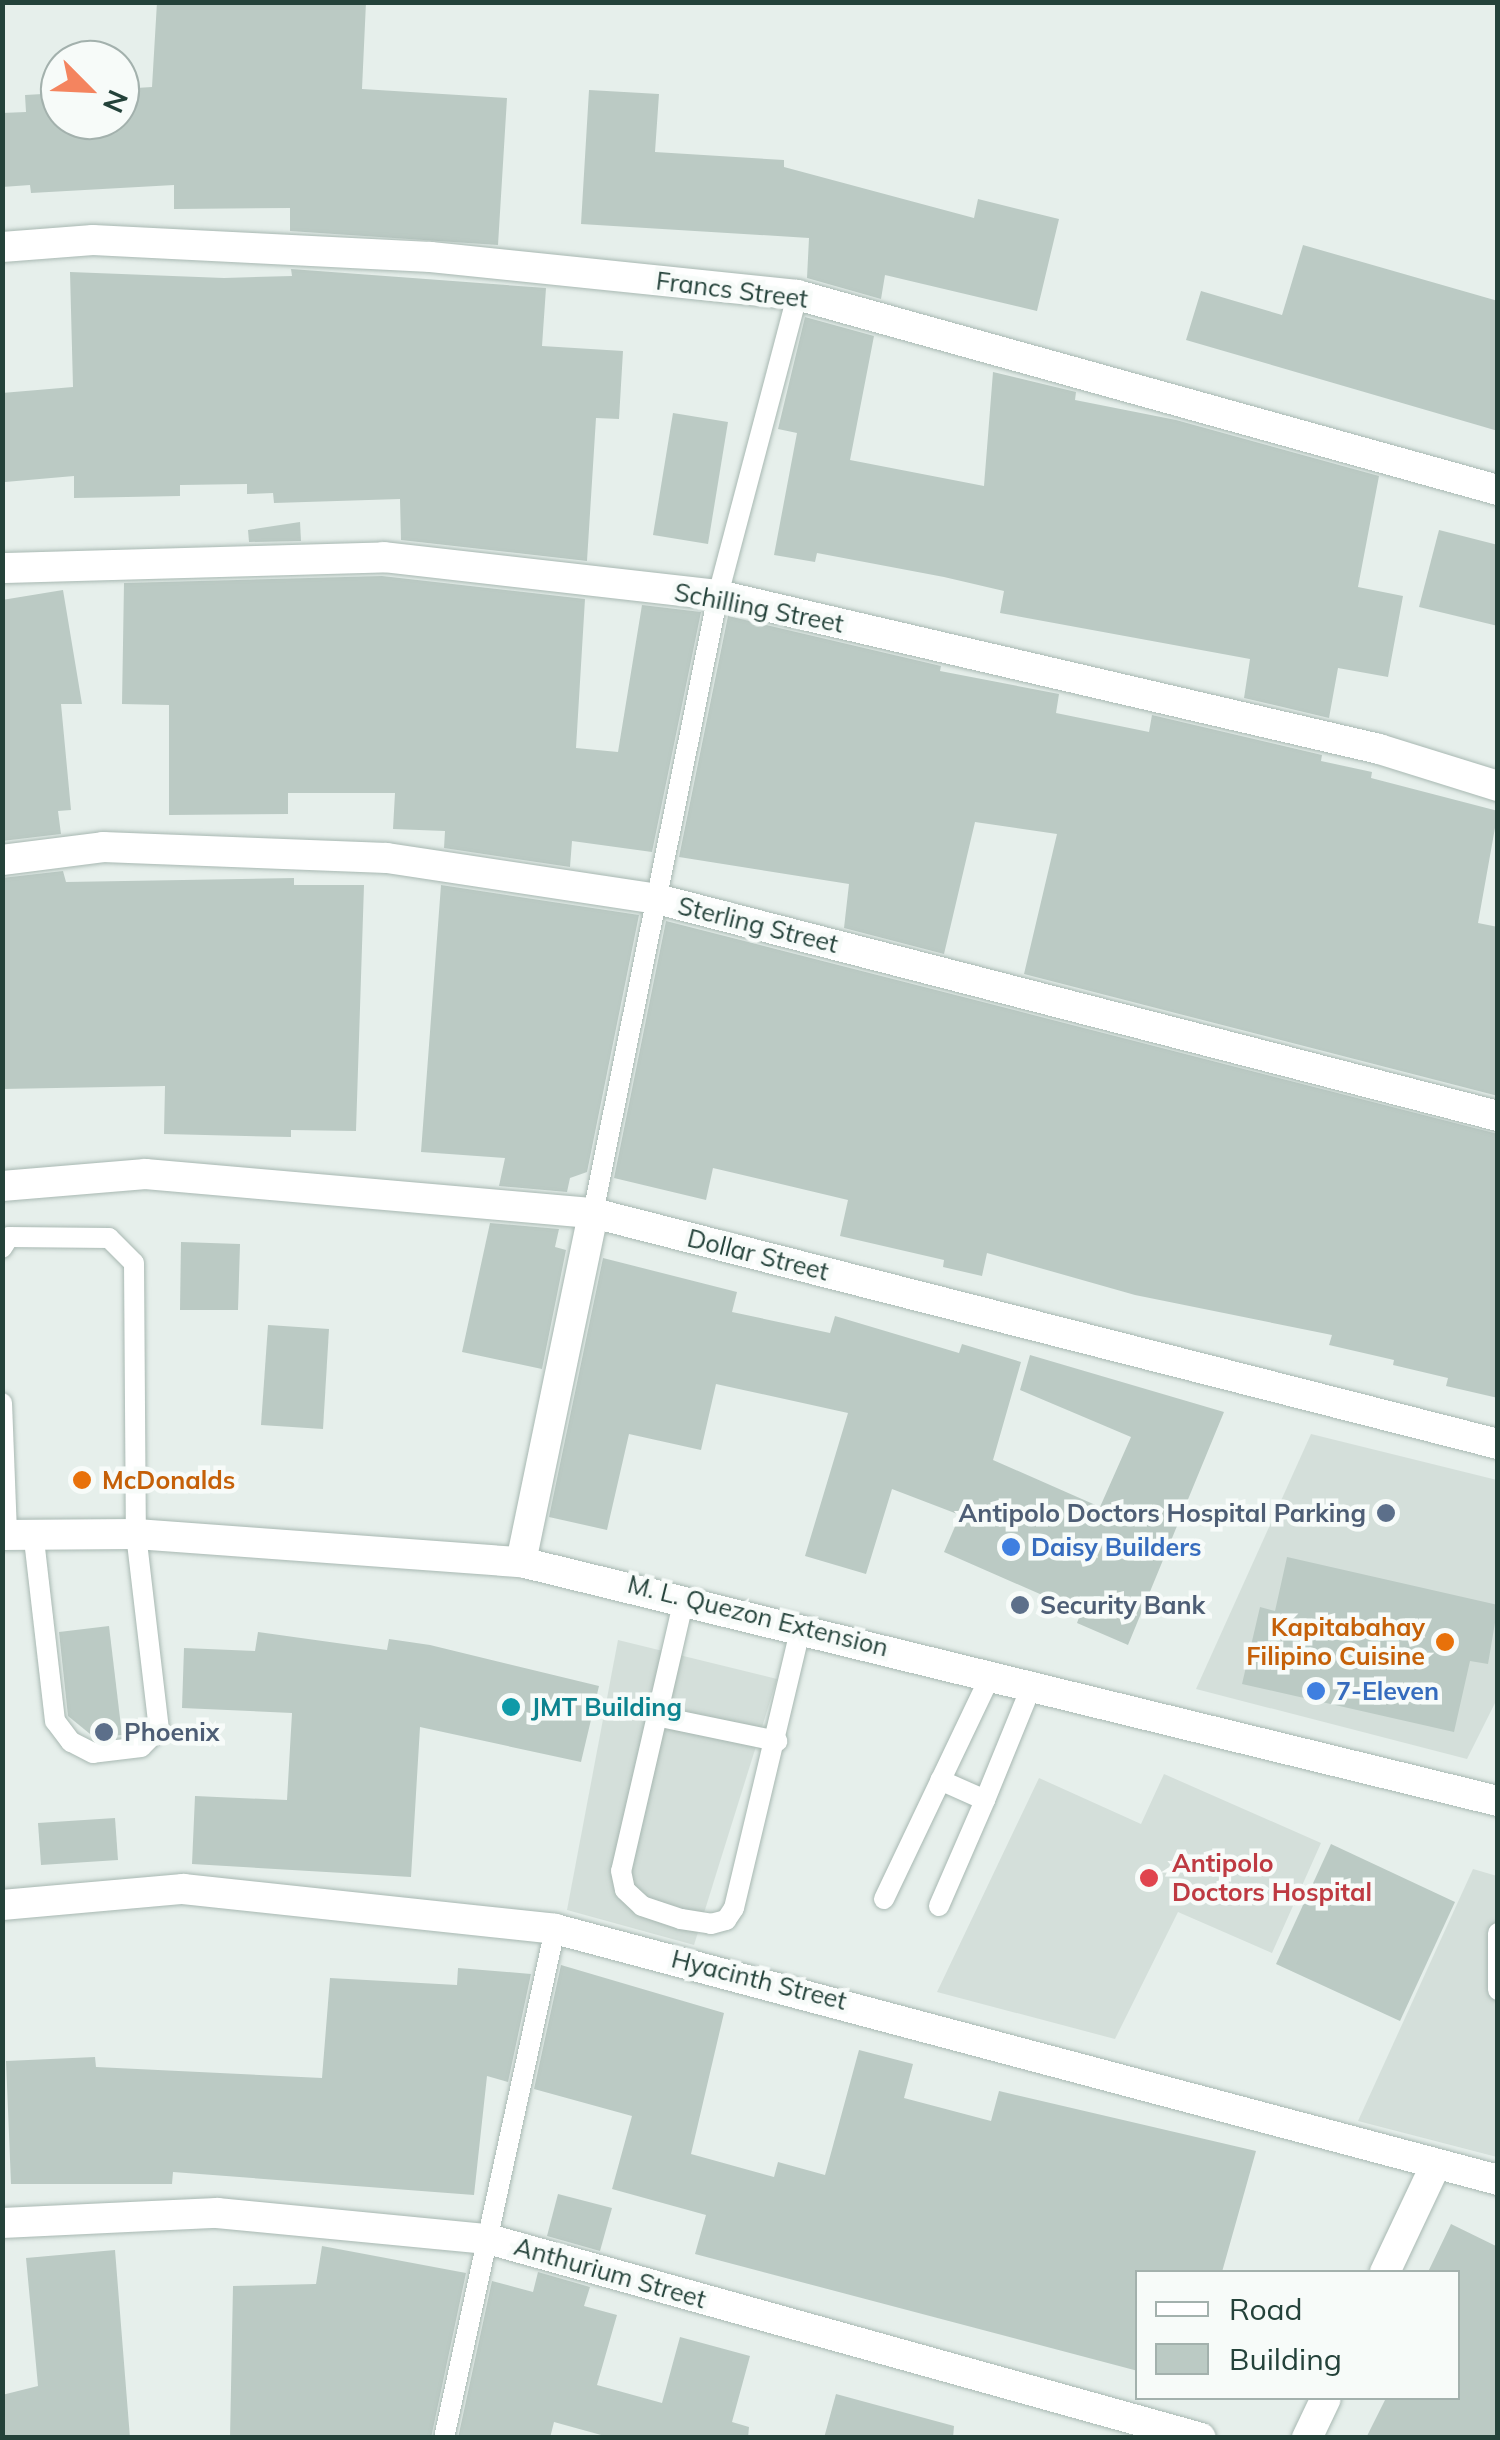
<!DOCTYPE html>
<style>
body{margin:0}
#map{position:relative;width:1500px;height:2440px;overflow:hidden;background:#e6efeb;font-family:Mulish,sans-serif}
div>[style]{position:absolute}
[style*='--x']{left:calc(var(--x)*1px);top:calc(var(--y)*1px);width:calc(var(--w)*1px);rotate:calc(var(--a)*1deg)}
.built>*{inset:0;background:#d4dfda}
.building>*{inset:0;background:#bbcac4}
.roads{filter:drop-shadow(0 0 2px #a8b8b2) drop-shadow(0 0 2px #a8b8b2)}
.service>*{height:20px;margin:-10px;padding:0 10px;transform-origin:10px;border-radius:10px;background:#fff}
.minor>*{height:30px;margin:-15px;padding:0 15px;transform-origin:15px;border-radius:15px;background:#fff}
.secondary>*{height:30px;margin:-15px;padding:0 15px;transform-origin:15px;border-radius:15px;background:#fff}
.dots>*{width:28px;height:28px;translate:-50% -50%;box-sizing:border-box;border:5px solid #f7fbf9;border-radius:50%}
span{translate:-50% -50%;white-space:nowrap;text-align:center;line-height:1.15;-webkit-text-stroke:9px #f7fbf9;paint-order:stroke}
.street-label{font-size:25px;color:#24423a}
.food-label{font-size:25px;color:#c56008;font-weight:700}
.left{translate:0 -50%;text-align:left}
.right{translate:-100% -50%;text-align:right}
.service-label{font-size:25px;color:#4e5e75;font-weight:700}
.shop-label{font-size:25px;color:#366cbe;font-weight:700}
.culture-label{font-size:25px;color:#0d838f;font-weight:700}
.health-label{font-size:25px;color:#be3a42;font-weight:700}
.frame{position:absolute;inset:0;border:5px solid #24423a;pointer-events:none}
.legend{position:absolute;left:1135px;top:2270px;width:325px;height:130px;box-sizing:border-box;background:#f7fbf9;border:2px solid #a3b1ad;margin:0;padding:12px 18px;list-style:none;font-size:30px;color:#24423a}
.legend li{display:flex;align-items:center;gap:20px;height:50px}
.legend b{width:50px;border:2px solid #a3b1ad}
.north{position:absolute;left:40px;top:40px;width:100px;height:100px;box-sizing:border-box;background:#f7fbf9;border:2px solid #a3b1ad;border-radius:50%;rotate:114deg;font-size:28px;font-weight:700;line-height:40px;text-align:center;color:#24423a}
.north::after{content:'';display:block;margin:auto;width:35px;height:45px;background:#f4845f;clip-path:polygon(50% 0,100% 100%,50% 72%,0 100%)}
</style>
<div id="map">
<div class="built">
<div style="clip-path:polygon(1311px 1434px,1497px 1480px,1497px 1699px,1467px 1759px,1196px 1689px)"></div>
<div style="clip-path:polygon(618px 1640px,777px 1679px,694px 1945px,567px 1910px)"></div>
<div style="clip-path:polygon(1164px 1774px,1321px 1843px,1272px 1953px,1178px 1912px,1115px 2039px,937px 1992px,1039px 1778px,1141px 1824px)"></div>
<div style="clip-path:polygon(1473px 1869px,1497px 1876px,1497px 2157px,1358px 2121px)"></div>
</div>
<div class="building">
<div style="clip-path:polygon(157px 2px,366px 2px,362px 89px,507px 98px,498px 245px,290px 231px,290px 208px,174px 209px,174px 185px,31px 193px,30px 185px,2px 187px,2px 113px,26px 112px,25px 95px,60px 93px,60px 120px,120px 120px,120px 89px,152px 87px)"></div>
<div style="clip-path:polygon(589px 90px,659px 94px,655px 152px,784px 160px,784px 167px,974px 218px,978px 199px,1059px 219px,1037px 311px,885px 275px,881px 299px,807px 278px,809px 238px,581px 224px)"></div>
<div style="clip-path:polygon(1303px 245px,1498px 301px,1498px 431px,1186px 340px,1201px 291px,1282px 315px)"></div>
<div style="clip-path:polygon(291px 269px,546px 288px,542px 346px,623px 351px,619px 419px,596px 418px,587px 561px,401px 540px,400px 499px,274px 503px,273px 493px,247px 494px,247px 484px,180px 485px,180px 496px,74px 498px,74px 476px,5px 482px,2px 393px,73px 387px,70px 272px,224px 278px,292px 276px)"></div>
<div style="clip-path:polygon(805px 317px,874px 336px,850px 460px,984px 486px,993px 372px,1076px 392px,1075px 400px,1176px 420px,1379px 476px,1358px 587px,1403px 596px,1388px 677px,1338px 668px,1329px 718px,1244px 698px,1250px 659px,1000px 613px,1004px 591px,944px 577px,817px 553px,815px 562px,774px 555px,797px 433px,778px 429px)"></div>
<div style="clip-path:polygon(673px 413px,728px 422px,708px 544px,653px 535px)"></div>
<div style="clip-path:polygon(300px 522px,301px 541px,249px 542px,248px 530px)"></div>
<div style="clip-path:polygon(1439px 530px,1498px 545px,1498px 626px,1419px 607px)"></div>
<div style="clip-path:polygon(382px 576px,585px 599px,576px 748px,618px 752px,642px 605px,701px 612px,652px 852px,572px 841px,570px 867px,444px 848px,445px 831px,393px 829px,395px 793px,288px 793px,288px 814px,169px 815px,169px 705px,122px 704px,124px 583px)"></div>
<div style="clip-path:polygon(63px 590px,82px 704px,61px 704px,71px 810px,58px 811px,61px 834px,2px 841px,2px 600px)"></div>
<div style="clip-path:polygon(728px 616px,941px 666px,940px 671px,1059px 694px,1056px 713px,1149px 732px,1152px 715px,1322px 755px,1321px 761px,1372px 772px,1371px 778px,1498px 811px,1478px 923px,1498px 927px,1498px 1096px,1024px 974px,1057px 834px,975px 822px,944px 954px,844px 928px,849px 884px,679px 857px)"></div>
<div style="clip-path:polygon(63px 871px,66px 882px,294px 878px,294px 885px,364px 885px,356px 1131px,291px 1130px,291px 1137px,164px 1134px,165px 1086px,2px 1089px,2px 878px)"></div>
<div style="clip-path:polygon(441px 885px,639px 915px,587px 1172px,570px 1178px,567px 1192px,499px 1186px,505px 1158px,421px 1152px)"></div>
<div style="clip-path:polygon(666px 921px,1498px 1134px,1498px 1398px,1446px 1386px,1448px 1378px,1393px 1365px,1394px 1360px,1329px 1345px,1332px 1335px,1135px 1295px,987px 1253px,982px 1276px,943px 1267px,944px 1260px,840px 1236px,848px 1200px,713px 1168px,706px 1200px,614px 1178px)"></div>
<div style="clip-path:polygon(490px 1223px,559px 1229px,555px 1247px,566px 1250px,542px 1369px,462px 1352px)"></div>
<div style="clip-path:polygon(181px 1242px,240px 1244px,238px 1310px,180px 1310px)"></div>
<div style="clip-path:polygon(603px 1258px,737px 1292px,732px 1312px,830px 1333px,835px 1316px,959px 1353px,962px 1344px,1021px 1362px,993px 1460px,1100px 1507px,1131px 1437px,1020px 1390px,1030px 1355px,1224px 1412px,1128px 1645px,1077px 1623px,1081px 1612px,944px 1552px,960px 1515px,892px 1489px,866px 1574px,805px 1556px,848px 1413px,716px 1384px,701px 1450px,629px 1434px,607px 1530px,549px 1517px)"></div>
<div style="clip-path:polygon(268px 1325px,329px 1329px,323px 1429px,261px 1425px)"></div>
<div style="clip-path:polygon(1287px 1557px,1498px 1605px,1488px 1664px,1470px 1661px,1454px 1732px,1242px 1684px,1260px 1607px,1275px 1611px)"></div>
<div style="clip-path:polygon(109px 1626px,122px 1735px,95px 1738px,68px 1716px,59px 1632px)"></div>
<div style="clip-path:polygon(258px 1632px,387px 1650px,389px 1639px,430px 1645px,599px 1686px,581px 1762px,420px 1727px,411px 1877px,192px 1864px,195px 1796px,287px 1800px,292px 1713px,182px 1708px,184px 1648px,255px 1651px)"></div>
<div style="clip-path:polygon(115px 1818px,118px 1860px,41px 1865px,38px 1823px)"></div>
<div style="clip-path:polygon(1331px 1844px,1455px 1902px,1400px 2021px,1276px 1964px)"></div>
<div style="clip-path:polygon(561px 1965px,724px 2013px,691px 2154px,774px 2177px,778px 2162px,825px 2175px,859px 2050px,913px 2064px,904px 2098px,991px 2121px,999px 2091px,1256px 2151px,1222px 2272px,1138px 2272px,1138px 2371px,695px 2254px,706px 2215px,612px 2189px,632px 2116px,534px 2089px)"></div>
<div style="clip-path:polygon(458px 1968px,531px 1974px,508px 2082px,487px 2076px,474px 2195px,173px 2172px,172px 2184px,11px 2184px,6px 2061px,95px 2057px,96px 2067px,322px 2078px,330px 1978px,457px 1985px)"></div>
<div style="clip-path:polygon(558px 2194px,612px 2208px,600px 2251px,547px 2236px)"></div>
<div style="clip-path:polygon(1451px 2224px,1498px 2247px,1498px 2438px,1366px 2438px,1386px 2398px,1458px 2398px,1458px 2272px,1428px 2272px)"></div>
<div style="clip-path:polygon(322px 2246px,466px 2273px,431px 2438px,230px 2438px,233px 2286px,316px 2284px)"></div>
<div style="clip-path:polygon(115px 2250px,130px 2438px,2px 2438px,2px 2395px,38px 2386px,26px 2258px)"></div>
<div style="clip-path:polygon(538px 2272px,590px 2287px,584px 2306px,617px 2315px,597px 2385px,662px 2403px,680px 2337px,750px 2356px,732px 2422px,749px 2427px,748px 2438px,612px 2438px,554px 2422px,550px 2438px,458px 2438px,492px 2281px,533px 2292px)"></div>
<div style="clip-path:polygon(836px 2394px,954px 2426px,953px 2438px,824px 2438px)"></div>
</div>
<div class="roads">
<div class="service">
<div style="--x:593;--y:1213;--w:631;--a:-78.57"></div>
<div style="--x:718;--y:595;--w:310;--a:-75.2"></div>
<div style="--x:2;--y:1248;--w:13;--a:-58"></div>
<div style="--x:9;--y:1237;--w:100;--a:0.6"></div>
<div style="--x:109;--y:1238;--w:35;--a:45"></div>
<div style="--x:134;--y:1263;--w:271;--a:89.6"></div>
<div style="--x:136;--y:1534;--w:196;--a:83.3"></div>
<div style="--x:159;--y:1729;--w:25;--a:135"></div>
<div style="--x:141;--y:1747;--w:48;--a:172.9"></div>
<div style="--x:93;--y:1753;--w:25;--a:-153"></div>
<div style="--x:71;--y:1742;--w:26;--a:-127"></div>
<div style="--x:55;--y:1721;--w:190;--a:-96.6"></div>
<div style="--x:2;--y:1403;--w:131;--a:87.8"></div>
<div style="--x:684;--y:1599;--w:279;--a:103"></div>
<div style="--x:621;--y:1871;--w:19;--a:78"></div>
<div style="--x:625;--y:1890;--w:23;--a:43"></div>
<div style="--x:642;--y:1906;--w:41;--a:18.4"></div>
<div style="--x:681;--y:1919;--w:30;--a:9"></div>
<div style="--x:711;--y:1924;--w:16;--a:-15"></div>
<div style="--x:726;--y:1920;--w:14;--a:-56"></div>
<div style="--x:734;--y:1908;--w:289;--a:-76.6"></div>
<div style="--x:656;--y:1716;--w:124;--a:11.7"></div>
<div style="--x:985;--y:1800;--w:124;--a:-67.8"></div>
<div style="--x:884;--y:1899;--w:248;--a:-64.5"></div>
<div style="--x:939;--y:1906;--w:116;--a:-66.5"></div>
<div style="--x:985;--y:1800;--w:49;--a:-156"></div>
<div style="--x:1498;--y:1933;--w:57;--a:90"></div>
<div style="--x:444;--y:2438;--w:521;--a:-77.7"></div>
</div>
<div class="minor">
<div style="--x:2;--y:247;--w:91;--a:-4.4"></div>
<div style="--x:93;--y:240;--w:338;--a:2.9"></div>
<div style="--x:431;--y:257;--w:368;--a:5.9"></div>
<div style="--x:797;--y:295;--w:728;--a:15.55"></div>
<div style="--x:2;--y:568;--w:382;--a:-1.6"></div>
<div style="--x:384;--y:557;--w:336;--a:6.5"></div>
<div style="--x:718;--y:595;--w:679;--a:13.11"></div>
<div style="--x:1379;--y:749;--w:125;--a:17.3"></div>
<div style="--x:2;--y:860;--w:102;--a:-7.3"></div>
<div style="--x:103;--y:847;--w:284;--a:2.2"></div>
<div style="--x:387;--y:858;--w:273;--a:8.6"></div>
<div style="--x:657;--y:899;--w:869;--a:14.47"></div>
<div style="--x:2;--y:1186;--w:144;--a:-4.8"></div>
<div style="--x:146;--y:1174;--w:449;--a:5"></div>
<div style="--x:593;--y:1213;--w:934;--a:14.32"></div>
<div style="--x:521;--y:1562;--w:356;--a:-78.3"></div>
<div style="--x:2;--y:1905;--w:182;--a:-5.1"></div>
<div style="--x:183;--y:1889;--w:374;--a:6.1"></div>
<div style="--x:555;--y:1929;--w:976;--a:14.9"></div>
<div style="--x:2;--y:2223;--w:215;--a:-2.7"></div>
<div style="--x:217;--y:2213;--w:272;--a:5.5"></div>
<div style="--x:488;--y:2239;--w:740;--a:15.59"></div>
<div style="--x:1385;--y:2272;--w:119;--a:-64.7"></div>
<div style="--x:1307;--y:2438;--w:44;--a:-64.6"></div>
</div>
<div class="secondary">
<div style="--x:2;--y:1535;--w:134;--a:-0.4"></div>
<div style="--x:136;--y:1534;--w:386;--a:4.2"></div>
<div style="--x:521;--y:1562;--w:1006;--a:13.75"></div>
</div>
</div>
<div class="dots">
<div style="left:82px;top:1480px;background:#e8710a"></div>
<div style="left:1386px;top:1513px;background:#5c6f8a"></div>
<div style="left:1011px;top:1547px;background:#3f7fe0"></div>
<div style="left:1020px;top:1605px;background:#5c6f8a"></div>
<div style="left:1445px;top:1642px;background:#e8710a"></div>
<div style="left:1316px;top:1691px;background:#3f7fe0"></div>
<div style="left:511px;top:1707px;background:#0f9aa8"></div>
<div style="left:104px;top:1732px;background:#5c6f8a"></div>
<div style="left:1149px;top:1878px;background:#e0444e"></div>
</div>
<div class="street-label">
<span style="left:732px;top:290px;rotate:7deg">Francs Street</span>
<span style="left:759px;top:608px;rotate:11deg">Schilling Street</span>
<span style="left:758px;top:925px;rotate:14deg">Sterling Street</span>
<span style="left:758px;top:1255px;rotate:14deg">Dollar Street</span>
<span style="left:758px;top:1616px;rotate:14deg">M. L. Quezon Extension</span>
<span style="left:759px;top:1980px;rotate:14deg">Hyacinth Street</span>
<span style="left:610px;top:2273px;rotate:16deg">Anthurium Street</span>
</div>
<div class="food-label">
<span class="left" style="left:102px;top:1480px">McDonalds</span>
<span class="right" style="left:1425px;top:1642px">Kapitabahay<br>Filipino Cuisine</span>
</div>
<div class="service-label">
<span class="right" style="left:1366px;top:1513px">Antipolo Doctors Hospital Parking</span>
<span class="left" style="left:1040px;top:1605px">Security Bank</span>
<span class="left" style="left:124px;top:1732px">Phoenix</span>
</div>
<div class="shop-label">
<span class="left" style="left:1031px;top:1547px">Daisy Builders</span>
<span class="left" style="left:1336px;top:1691px">7-Eleven</span>
</div>
<div class="culture-label">
<span class="left" style="left:531px;top:1707px">JMT Building</span>
</div>
<div class="health-label">
<span class="left" style="left:1172px;top:1878px">Antipolo<br>Doctors Hospital</span>
</div>
<div class="frame"></div>
<ul class="legend">
<li><b style="height:12px;background:#fff"></b>Road</li>
<li><b style="height:28px;background:#bbcac4"></b>Building</li>
</ul>
<div class="north">N</div>
</div>
